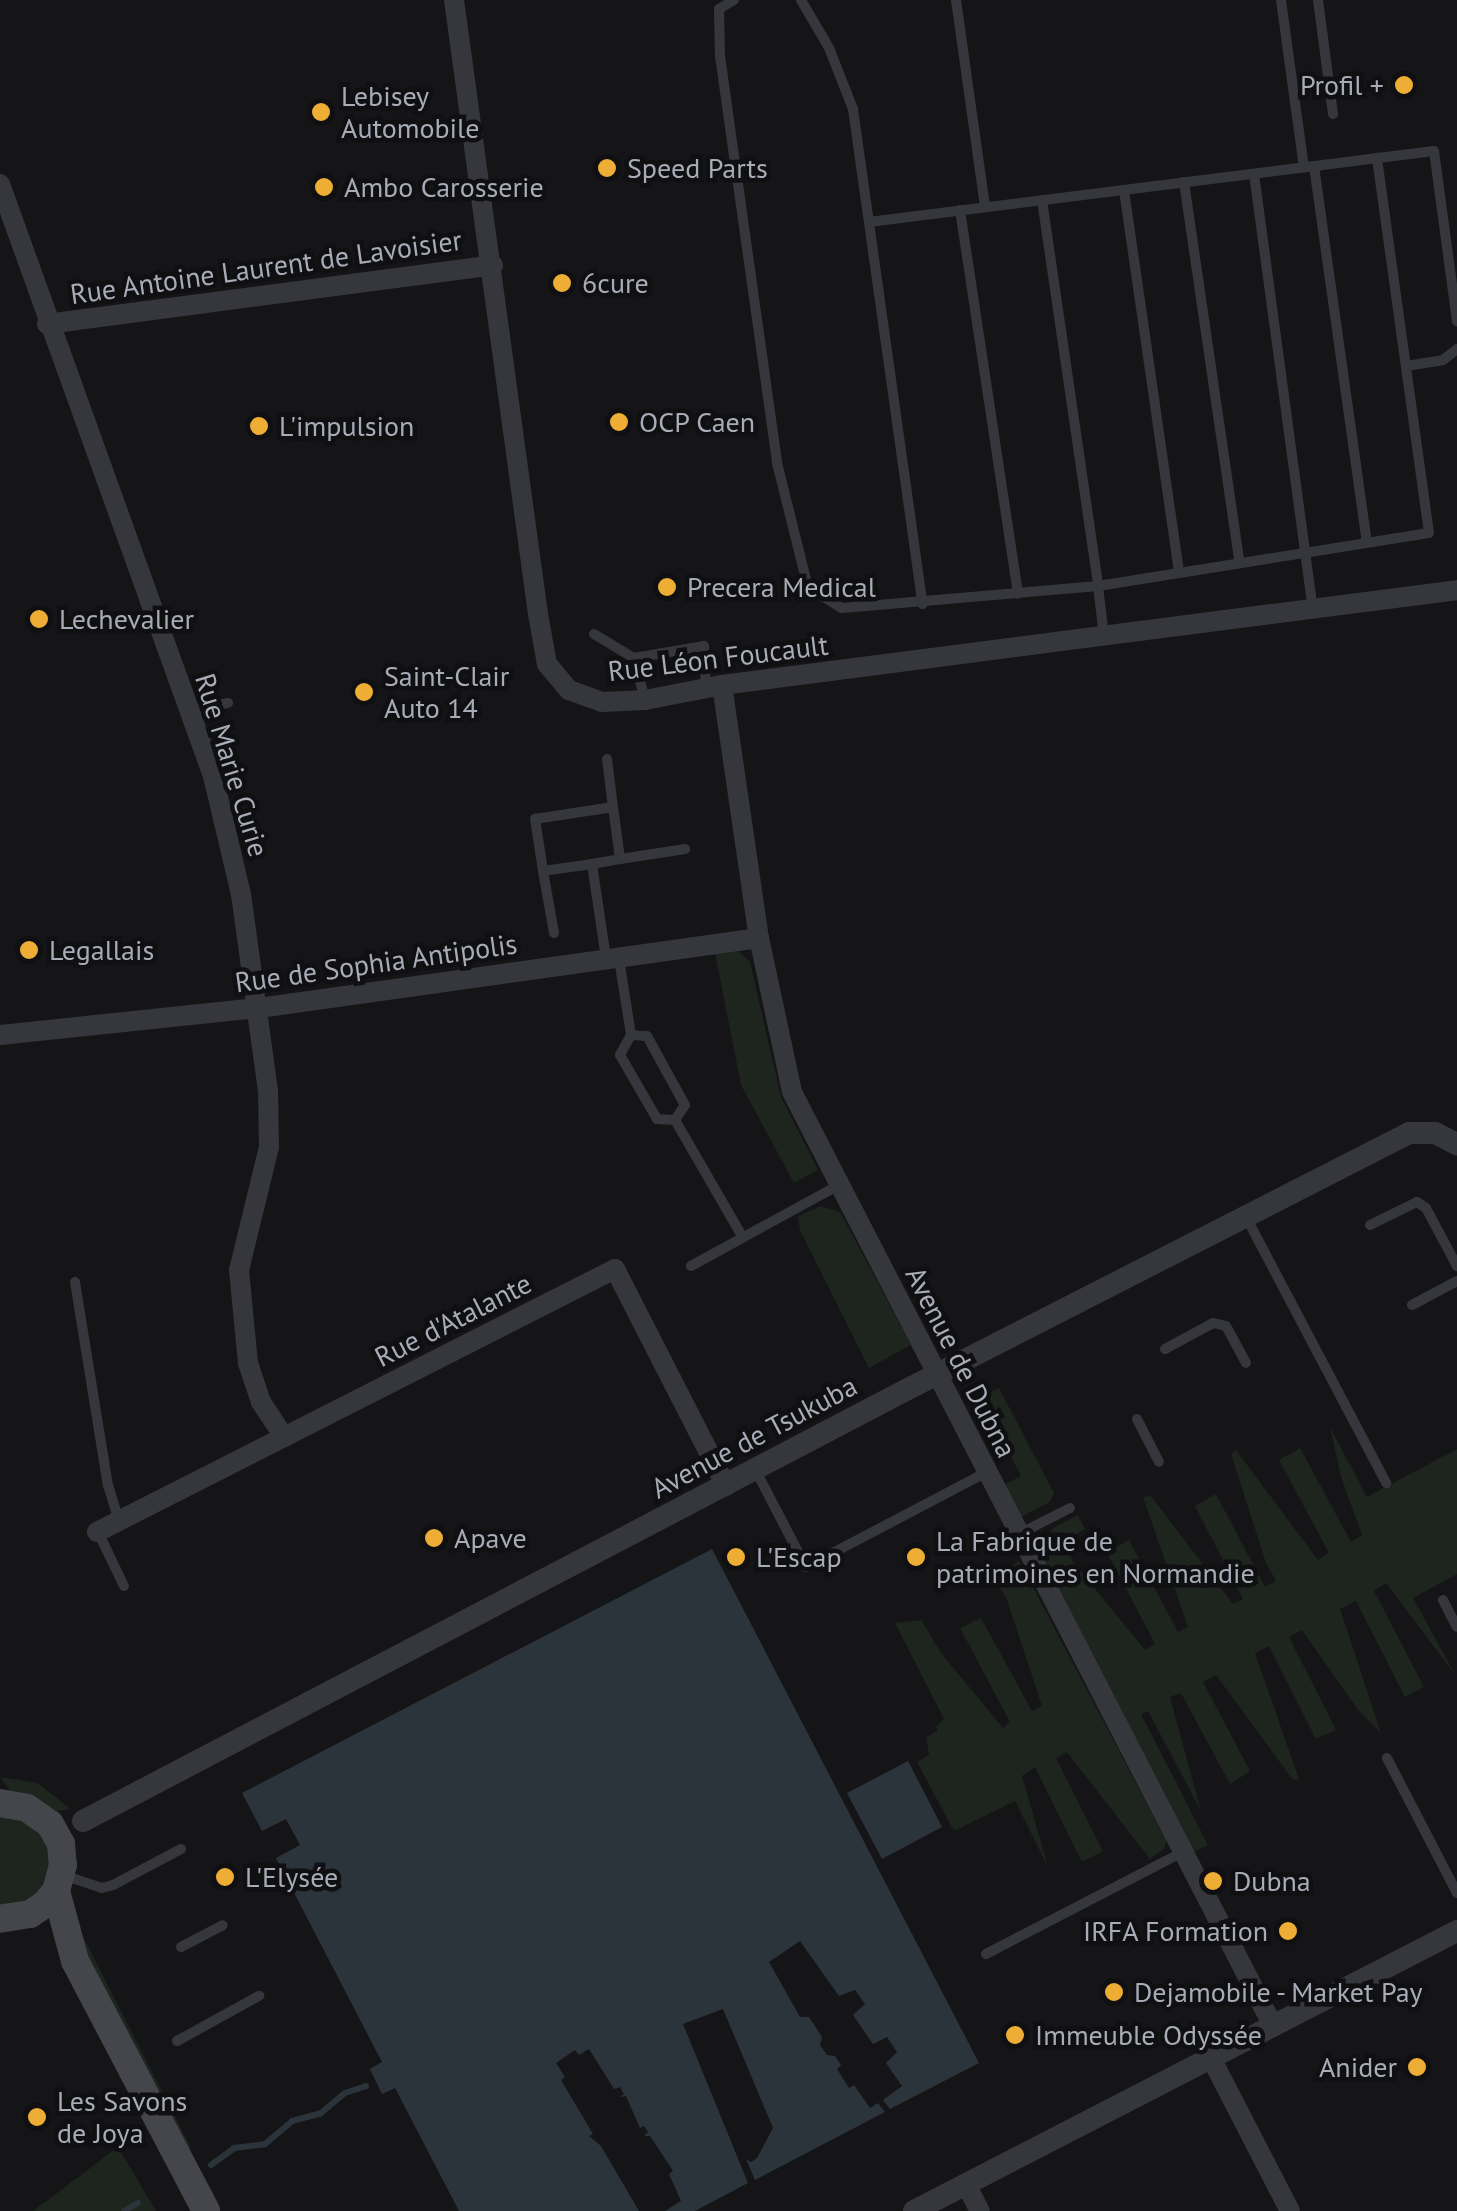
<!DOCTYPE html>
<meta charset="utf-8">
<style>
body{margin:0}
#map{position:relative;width:1457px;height:2211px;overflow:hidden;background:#151517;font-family:"PT Sans",sans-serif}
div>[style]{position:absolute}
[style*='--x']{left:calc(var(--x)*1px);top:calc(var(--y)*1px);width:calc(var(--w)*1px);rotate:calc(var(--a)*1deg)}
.green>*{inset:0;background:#1d251e}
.water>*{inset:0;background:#2c343b}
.stream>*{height:6px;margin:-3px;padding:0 3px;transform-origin:3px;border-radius:3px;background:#2c343b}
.service>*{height:10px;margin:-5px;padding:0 5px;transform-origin:5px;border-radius:5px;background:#36373c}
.minor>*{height:20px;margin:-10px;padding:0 10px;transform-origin:10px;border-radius:10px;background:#36373c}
.tertiary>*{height:22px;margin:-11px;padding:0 11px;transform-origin:11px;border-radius:11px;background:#36373c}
.secondary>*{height:28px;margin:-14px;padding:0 14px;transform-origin:14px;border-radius:14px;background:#44464c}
.dots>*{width:28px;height:28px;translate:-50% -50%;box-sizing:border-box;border:5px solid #101012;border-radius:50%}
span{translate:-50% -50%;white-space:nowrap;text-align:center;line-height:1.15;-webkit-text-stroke:9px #101012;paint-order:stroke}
.poi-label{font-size:28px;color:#a7acb7}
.right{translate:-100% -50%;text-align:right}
.left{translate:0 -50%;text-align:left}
.street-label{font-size:28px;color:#a7acb7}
</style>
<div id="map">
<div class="green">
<div style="clip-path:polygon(738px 951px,750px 962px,781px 1097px,818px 1170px,794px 1183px,741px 1085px,715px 953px)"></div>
<div style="clip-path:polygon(821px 1206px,840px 1212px,911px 1345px,869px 1368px,800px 1230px,798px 1216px)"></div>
<div style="clip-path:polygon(999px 1388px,1054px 1493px,1050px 1502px,1019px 1518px,1002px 1486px,1021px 1476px,980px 1398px)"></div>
<div style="clip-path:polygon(1330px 1427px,1367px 1497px,1457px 1449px,1457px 1574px,1413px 1598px,1456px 1676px,1386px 1583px,1374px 1591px,1424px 1687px,1405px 1697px,1356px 1601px,1340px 1609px,1381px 1733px,1358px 1710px,1302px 1630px,1289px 1637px,1336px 1730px,1316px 1739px,1269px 1646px,1255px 1653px,1299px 1779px,1293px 1780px,1216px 1675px,1203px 1682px,1250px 1771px,1230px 1784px,1181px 1693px,1170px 1697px,1201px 1811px,1148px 1711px,1141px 1714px,1208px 1845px,1194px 1852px,1036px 1546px,1055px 1527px,1078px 1515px,1085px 1529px,1063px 1542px,1073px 1562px,1145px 1650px,1155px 1644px,1107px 1552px,1129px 1540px,1178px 1632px,1188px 1627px,1143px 1497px,1151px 1496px,1233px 1604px,1243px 1599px,1195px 1506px,1216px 1494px,1265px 1587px,1276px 1581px,1266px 1563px,1231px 1454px,1236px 1450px,1318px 1560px,1329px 1553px,1279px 1460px,1300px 1448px,1351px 1542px,1362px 1535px,1341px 1477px)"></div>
<div style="clip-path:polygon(1019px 1561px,1166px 1840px,1164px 1849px,1150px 1859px,1067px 1752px,1056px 1758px,1103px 1851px,1082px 1862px,1035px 1767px,1022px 1776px,1048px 1867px,1015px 1801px,954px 1831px,917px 1762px,929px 1755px,926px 1737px,938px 1731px,936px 1727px,944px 1719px,895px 1623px,921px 1620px,941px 1653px,1003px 1728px,1010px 1722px,960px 1628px,981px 1618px,1032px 1711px,1042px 1706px,1007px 1600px,995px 1579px)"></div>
<div style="clip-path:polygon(0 1777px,37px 1783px,71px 1809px,57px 1811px,11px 1792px)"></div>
<div style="clip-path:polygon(0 1816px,14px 1817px,37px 1829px,50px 1852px,50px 1865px,41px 1889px,19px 1905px,0 1906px)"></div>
<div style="clip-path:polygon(79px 1929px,191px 2148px,186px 2150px,74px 1932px)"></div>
<div style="clip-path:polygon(118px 2147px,156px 2211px,33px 2211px)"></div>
</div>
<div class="water">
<div style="clip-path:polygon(712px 1549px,979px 2063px,890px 2109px,883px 2100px,902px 2086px,886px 2063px,897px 2052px,887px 2037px,873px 2044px,853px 2015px,865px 2004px,855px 1990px,839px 1996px,800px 1941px,769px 1962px,800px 2017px,809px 2017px,822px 2037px,820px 2045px,827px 2055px,835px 2056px,841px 2065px,837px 2069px,849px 2088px,854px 2085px,870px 2108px,878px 2103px,885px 2112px,755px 2180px,746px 2159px,751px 2162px,757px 2158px,773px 2128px,723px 2009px,683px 2024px,748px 2183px,695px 2211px,665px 2211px,681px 2201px,669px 2174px,673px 2171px,650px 2136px,644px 2136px,648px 2132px,644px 2126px,640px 2128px,626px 2096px,620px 2097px,624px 2094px,620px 2087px,614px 2089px,589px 2049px,579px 2055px,575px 2050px,556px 2063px,565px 2077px,561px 2080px,593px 2134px,589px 2136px,601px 2146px,639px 2211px,459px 2211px,395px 2088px,382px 2094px,370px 2069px,382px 2062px,276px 1858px,300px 1845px,286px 1819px,262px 1831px,242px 1793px)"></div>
<div style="clip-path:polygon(908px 1761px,942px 1827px,882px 1859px,847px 1793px)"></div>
</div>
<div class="stream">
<div style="--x:211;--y:2165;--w:29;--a:-36"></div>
<div style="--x:234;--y:2148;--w:31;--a:-7"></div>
<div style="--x:265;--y:2144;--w:35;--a:-40"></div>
<div style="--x:292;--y:2121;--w:30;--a:-15"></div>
<div style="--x:321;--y:2113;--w:31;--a:-40"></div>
<div style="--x:345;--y:2093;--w:22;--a:-18"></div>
<div style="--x:124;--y:2211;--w:16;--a:-30"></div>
</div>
<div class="service">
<div style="--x:734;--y:0;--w:17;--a:149"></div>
<div style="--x:719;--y:9;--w:47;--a:88.8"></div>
<div style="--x:720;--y:56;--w:411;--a:82"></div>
<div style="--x:777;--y:463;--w:128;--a:76"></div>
<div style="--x:808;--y:587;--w:40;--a:32"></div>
<div style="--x:842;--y:608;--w:257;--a:-4.9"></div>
<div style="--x:1098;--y:586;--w:50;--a:83.2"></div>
<div style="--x:801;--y:0;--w:56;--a:59.7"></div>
<div style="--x:829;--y:48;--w:66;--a:68.5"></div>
<div style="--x:853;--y:109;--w:500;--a:82"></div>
<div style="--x:956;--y:0;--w:209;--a:82"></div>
<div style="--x:1281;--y:0;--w:169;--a:82.2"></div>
<div style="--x:1318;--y:0;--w:115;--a:82.5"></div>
<div style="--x:1314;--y:166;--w:379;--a:82"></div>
<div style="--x:1254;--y:174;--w:438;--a:82.3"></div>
<div style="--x:1184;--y:182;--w:383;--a:81.7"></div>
<div style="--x:1124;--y:190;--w:385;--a:81.8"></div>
<div style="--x:1042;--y:200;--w:390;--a:81.7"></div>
<div style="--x:1098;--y:586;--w:335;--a:-9.1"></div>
<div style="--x:1429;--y:533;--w:379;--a:-97.9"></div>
<div style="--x:960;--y:210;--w:388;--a:81.4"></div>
<div style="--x:869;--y:222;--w:569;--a:-7.16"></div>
<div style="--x:1434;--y:151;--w:172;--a:82.3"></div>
<div style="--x:1406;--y:366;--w:37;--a:-9"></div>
<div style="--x:1443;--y:360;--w:18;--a:-38"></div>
<div style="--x:594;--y:634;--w:47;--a:31"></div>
<div style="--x:634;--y:658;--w:43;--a:75.3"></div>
<div style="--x:634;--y:658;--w:71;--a:-9.7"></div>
<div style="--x:704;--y:646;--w:42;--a:87.3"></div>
<div style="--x:190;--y:711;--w:39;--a:-12"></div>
<div style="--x:607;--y:759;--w:48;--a:82.9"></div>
<div style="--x:592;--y:864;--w:28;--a:-10"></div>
<div style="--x:543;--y:871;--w:63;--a:79.9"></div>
<div style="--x:606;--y:958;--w:95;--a:-98.5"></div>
<div style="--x:592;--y:864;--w:49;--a:171.9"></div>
<div style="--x:543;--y:871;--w:53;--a:-98.7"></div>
<div style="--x:535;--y:819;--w:79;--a:-8.7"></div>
<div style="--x:613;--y:807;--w:52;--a:82.3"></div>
<div style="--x:620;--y:859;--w:66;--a:-8.7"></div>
<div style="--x:619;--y:959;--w:77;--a:81"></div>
<div style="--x:631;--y:1035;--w:16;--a:4"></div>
<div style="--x:647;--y:1036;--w:79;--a:61.2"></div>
<div style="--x:685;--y:1105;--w:18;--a:124"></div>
<div style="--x:675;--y:1120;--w:136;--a:60"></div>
<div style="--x:631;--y:1035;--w:23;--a:119"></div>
<div style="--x:620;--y:1055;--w:74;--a:60"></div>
<div style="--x:657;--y:1119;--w:18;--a:3"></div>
<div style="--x:1246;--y:1217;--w:301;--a:62.2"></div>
<div style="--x:1370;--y:1225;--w:52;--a:-26.1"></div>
<div style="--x:1417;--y:1202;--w:11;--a:34"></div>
<div style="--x:1426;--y:1208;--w:66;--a:61.9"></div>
<div style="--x:691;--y:1266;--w:169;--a:-28.7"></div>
<div style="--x:75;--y:1282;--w:206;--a:80.8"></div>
<div style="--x:108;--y:1485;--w:38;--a:73"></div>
<div style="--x:1412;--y:1305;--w:51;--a:-28.1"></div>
<div style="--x:1165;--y:1349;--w:55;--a:-28.4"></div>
<div style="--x:1213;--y:1323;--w:13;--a:13"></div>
<div style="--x:1226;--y:1326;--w:42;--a:61.6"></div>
<div style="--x:1137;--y:1419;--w:48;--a:62.9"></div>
<div style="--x:756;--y:1471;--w:108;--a:62.5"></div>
<div style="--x:806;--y:1567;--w:204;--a:-27.7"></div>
<div style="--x:98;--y:1532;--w:60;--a:64.3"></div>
<div style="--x:1019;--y:1534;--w:57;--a:-27"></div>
<div style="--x:1443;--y:1600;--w:30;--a:63"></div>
<div style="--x:1387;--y:1758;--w:152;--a:62.6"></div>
<div style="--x:63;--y:1875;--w:41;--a:18.4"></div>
<div style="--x:102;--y:1888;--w:11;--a:-15"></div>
<div style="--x:113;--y:1885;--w:77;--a:-27.9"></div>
<div style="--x:181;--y:1947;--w:47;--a:-27.6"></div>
<div style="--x:986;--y:1954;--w:222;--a:-27.4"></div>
<div style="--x:177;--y:2041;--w:94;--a:-28.8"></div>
</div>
<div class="minor">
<div style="--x:454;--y:0;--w:620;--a:82.21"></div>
<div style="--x:538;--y:614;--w:51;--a:79.8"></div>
<div style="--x:547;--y:664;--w:34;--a:50"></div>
<div style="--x:569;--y:690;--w:35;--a:20"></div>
<div style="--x:602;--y:702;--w:43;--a:-2.7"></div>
<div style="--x:645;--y:700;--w:78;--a:-11"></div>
<div style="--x:722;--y:685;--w:741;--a:-7.36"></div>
<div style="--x:0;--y:184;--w:629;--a:70.21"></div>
<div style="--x:213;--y:776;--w:121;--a:76.7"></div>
<div style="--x:241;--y:894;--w:198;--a:82.2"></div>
<div style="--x:268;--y:1090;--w:57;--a:89"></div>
<div style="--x:269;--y:1147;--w:127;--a:103.7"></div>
<div style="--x:239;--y:1270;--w:93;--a:84.5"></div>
<div style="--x:248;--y:1363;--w:41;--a:71.6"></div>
<div style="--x:261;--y:1402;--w:42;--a:56.7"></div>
<div style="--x:47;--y:324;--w:450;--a:-7.5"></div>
<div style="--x:722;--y:685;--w:256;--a:81.7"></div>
<div style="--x:759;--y:938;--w:157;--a:77.9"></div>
<div style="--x:792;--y:1092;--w:1048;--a:62.75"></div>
<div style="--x:0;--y:1035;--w:260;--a:-6"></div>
<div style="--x:259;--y:1008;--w:505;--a:-7.97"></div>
<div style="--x:97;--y:1532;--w:581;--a:-26.92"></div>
<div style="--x:615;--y:1269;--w:244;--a:62.9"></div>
<div style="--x:1210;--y:2056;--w:174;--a:62.7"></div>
<div style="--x:966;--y:2184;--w:30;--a:63"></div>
</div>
<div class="tertiary">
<div style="--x:83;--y:1821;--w:929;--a:-27.64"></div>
<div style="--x:906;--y:1390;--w:565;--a:-27.06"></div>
<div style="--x:1409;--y:1133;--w:26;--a:0"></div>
<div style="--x:1435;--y:1133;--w:25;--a:27"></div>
<div style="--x:914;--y:2211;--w:611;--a:-27.28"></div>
</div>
<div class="secondary">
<div style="--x:0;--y:1803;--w:27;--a:10"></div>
<div style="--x:27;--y:1808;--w:28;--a:35"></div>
<div style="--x:50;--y:1824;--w:23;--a:61"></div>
<div style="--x:61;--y:1844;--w:21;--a:85"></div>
<div style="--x:63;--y:1865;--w:27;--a:105"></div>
<div style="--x:56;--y:1891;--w:17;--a:130"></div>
<div style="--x:45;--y:1904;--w:18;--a:146"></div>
<div style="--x:30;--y:1914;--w:30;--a:171"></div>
<div style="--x:56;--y:1891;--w:73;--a:74.8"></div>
<div style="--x:75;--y:1961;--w:282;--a:62.3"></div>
</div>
<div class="dots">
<div style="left:1404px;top:85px;background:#eeae36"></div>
<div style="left:321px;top:112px;background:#eeae36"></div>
<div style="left:607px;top:168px;background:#eeae36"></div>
<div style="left:324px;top:187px;background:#eeae36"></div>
<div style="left:562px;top:283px;background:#eeae36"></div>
<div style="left:619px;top:422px;background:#eeae36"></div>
<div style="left:259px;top:426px;background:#eeae36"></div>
<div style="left:667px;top:587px;background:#eeae36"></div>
<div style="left:39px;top:619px;background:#eeae36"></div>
<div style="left:364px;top:692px;background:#eeae36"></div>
<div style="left:29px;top:950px;background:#eeae36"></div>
<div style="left:434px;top:1538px;background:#eeae36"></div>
<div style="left:736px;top:1557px;background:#eeae36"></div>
<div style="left:916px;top:1557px;background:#eeae36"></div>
<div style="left:225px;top:1877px;background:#eeae36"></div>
<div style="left:1213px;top:1881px;background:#eeae36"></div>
<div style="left:1288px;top:1931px;background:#eeae36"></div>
<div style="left:1114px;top:1992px;background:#eeae36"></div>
<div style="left:1015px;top:2035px;background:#eeae36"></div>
<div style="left:1417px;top:2067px;background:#eeae36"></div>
<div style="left:37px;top:2117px;background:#eeae36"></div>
</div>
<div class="poi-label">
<span class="right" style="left:1384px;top:85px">Profil +</span>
<span class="left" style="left:341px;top:112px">Lebisey<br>Automobile</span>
<span class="left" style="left:627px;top:168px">Speed Parts</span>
<span class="left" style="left:344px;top:187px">Ambo Carosserie</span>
<span class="left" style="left:582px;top:283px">6cure</span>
<span class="left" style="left:639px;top:422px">OCP Caen</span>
<span class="left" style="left:279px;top:426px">L'impulsion</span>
<span class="left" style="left:687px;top:587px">Precera Medical</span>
<span class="left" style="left:59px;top:619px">Lechevalier</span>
<span class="left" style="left:384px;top:692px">Saint-Clair<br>Auto 14</span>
<span class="left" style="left:49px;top:950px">Legallais</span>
<span class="left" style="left:454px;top:1538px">Apave</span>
<span class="left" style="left:936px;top:1557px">La Fabrique de<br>patrimoines en Normandie</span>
<span class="left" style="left:756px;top:1557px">L'Escap</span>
<span class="left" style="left:245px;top:1877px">L'Elysée</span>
<span class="left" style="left:1233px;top:1881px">Dubna</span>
<span class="right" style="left:1268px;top:1931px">IRFA Formation</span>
<span class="left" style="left:1134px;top:1992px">Dejamobile - Market Pay</span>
<span class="left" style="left:1035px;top:2035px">Immeuble Odyssée</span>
<span class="right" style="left:1397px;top:2067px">Anider</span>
<span class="left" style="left:57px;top:2117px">Les Savons<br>de Joya</span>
</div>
<div class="street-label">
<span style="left:266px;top:267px;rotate:-8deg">Rue Antoine Laurent de Lavoisier</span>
<span style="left:718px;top:658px;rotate:-7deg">Rue Léon Foucault</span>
<span style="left:232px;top:765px;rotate:73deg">Rue Marie Curie</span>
<span style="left:376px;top:963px;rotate:-8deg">Rue de Sophia Antipolis</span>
<span style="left:453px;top:1320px;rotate:-27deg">Rue d'Atalante</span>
<span style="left:961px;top:1362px;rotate:63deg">Avenue de Dubna</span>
<span style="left:754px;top:1437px;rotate:-28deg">Avenue de Tsukuba</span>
</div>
</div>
